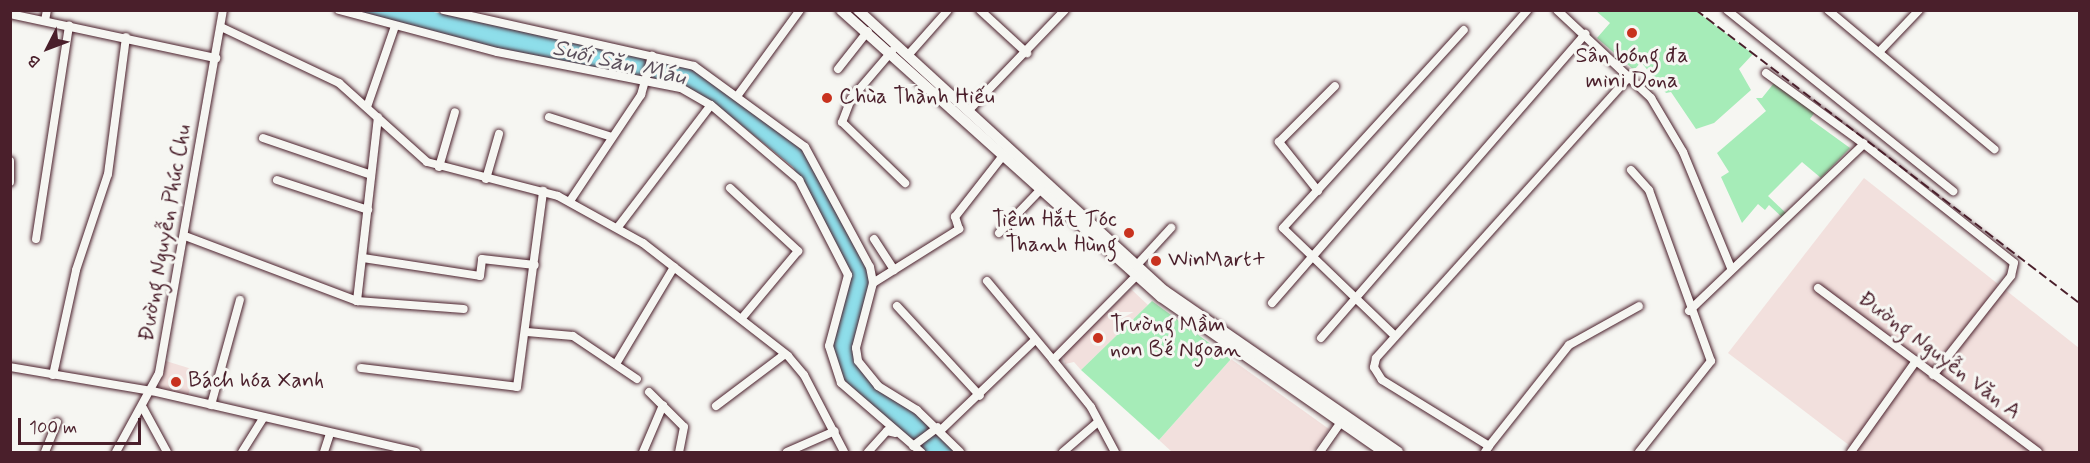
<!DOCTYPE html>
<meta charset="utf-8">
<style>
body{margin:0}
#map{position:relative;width:2090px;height:463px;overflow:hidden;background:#f6f6f2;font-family:Mynerve,sans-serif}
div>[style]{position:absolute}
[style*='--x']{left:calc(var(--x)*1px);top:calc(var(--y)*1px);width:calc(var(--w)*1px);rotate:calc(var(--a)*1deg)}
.built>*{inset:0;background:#f2e0dd}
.green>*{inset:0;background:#a6ecb8}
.water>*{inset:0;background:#8edeea}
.roads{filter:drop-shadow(0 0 2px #4a1f2b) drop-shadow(0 0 2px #4a1f2b)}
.minor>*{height:8px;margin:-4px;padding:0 4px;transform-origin:4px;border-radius:4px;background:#f6f6f2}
.major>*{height:10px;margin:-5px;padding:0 5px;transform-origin:5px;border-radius:5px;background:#f6f6f2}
.rail>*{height:2px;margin-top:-1px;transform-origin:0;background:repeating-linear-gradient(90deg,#4a1f2b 0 9px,transparent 0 13.5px)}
.dots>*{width:16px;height:16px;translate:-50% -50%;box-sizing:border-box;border:3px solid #f6f6f2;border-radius:50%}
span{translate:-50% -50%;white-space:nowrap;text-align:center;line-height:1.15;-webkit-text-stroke:6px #f6f6f2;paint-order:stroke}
.poi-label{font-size:22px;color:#4a1f2b}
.left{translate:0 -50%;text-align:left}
.right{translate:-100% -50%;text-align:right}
.street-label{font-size:22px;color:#4a1f2b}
.water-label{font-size:24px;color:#5b4f5b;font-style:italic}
.frame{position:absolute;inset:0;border:12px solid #4a1f2b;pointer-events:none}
.north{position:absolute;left:18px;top:18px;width:60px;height:60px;-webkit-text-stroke:4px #f6f6f2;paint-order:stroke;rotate:228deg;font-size:16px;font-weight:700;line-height:24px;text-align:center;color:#4a1f2b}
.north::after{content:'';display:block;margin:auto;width:21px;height:27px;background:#4a1f2b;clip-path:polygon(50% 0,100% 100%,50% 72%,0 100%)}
.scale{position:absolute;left:18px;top:418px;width:123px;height:27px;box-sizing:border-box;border:3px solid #4a1f2b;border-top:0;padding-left:8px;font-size:18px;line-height:21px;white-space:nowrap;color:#4a1f2b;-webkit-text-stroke:4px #f6f6f2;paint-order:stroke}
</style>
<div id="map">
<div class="built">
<div style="clip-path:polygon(1864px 178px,2079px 348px,2079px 452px,1858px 452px,1728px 353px)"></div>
<div style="clip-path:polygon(1131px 289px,1148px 305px,1081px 370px,1074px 362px,1065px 364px,1063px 354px)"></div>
<div style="clip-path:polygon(1231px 359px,1329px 429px,1313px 452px,1172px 452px,1159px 440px)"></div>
<div style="clip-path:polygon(166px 361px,195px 370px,188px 396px,158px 389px)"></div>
</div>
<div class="green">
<div style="clip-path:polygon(1596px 11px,1696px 11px,1753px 54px,1739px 69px,1751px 90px,1714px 123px,1696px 129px,1671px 92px,1666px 93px,1641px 62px,1634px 70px,1597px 38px,1610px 23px)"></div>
<div style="clip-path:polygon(1774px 83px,1815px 112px,1810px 119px,1850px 148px,1821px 178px,1802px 162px,1768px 196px,1788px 215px,1784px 219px,1769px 205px,1765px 210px,1758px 204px,1742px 223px,1721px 177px,1729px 172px,1717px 153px,1766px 111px,1756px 98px,1762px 98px)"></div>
<div style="clip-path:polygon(1152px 301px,1231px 359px,1159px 440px,1081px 370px)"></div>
</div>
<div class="water">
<div style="clip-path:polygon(349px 11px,429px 11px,693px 68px,803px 149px,867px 268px,870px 283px,855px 362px,876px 388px,915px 412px,956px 452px,926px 452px,843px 381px,833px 346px,851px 275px,793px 167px,713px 102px,681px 85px,496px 49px)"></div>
</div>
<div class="roads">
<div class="minor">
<div style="--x:339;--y:10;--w:163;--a:14.9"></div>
<div style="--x:497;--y:52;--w:187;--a:11.1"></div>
<div style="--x:681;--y:88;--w:34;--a:30"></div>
<div style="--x:711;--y:105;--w:116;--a:40.4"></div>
<div style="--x:799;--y:180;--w:107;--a:62.7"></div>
<div style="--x:848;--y:275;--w:73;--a:105"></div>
<div style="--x:829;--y:346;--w:39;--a:72"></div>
<div style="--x:841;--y:383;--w:106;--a:40.8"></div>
<div style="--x:444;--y:10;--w:256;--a:12.6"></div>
<div style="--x:694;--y:66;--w:137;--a:36.1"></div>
<div style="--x:805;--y:147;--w:136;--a:61.6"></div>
<div style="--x:870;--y:267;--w:16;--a:79"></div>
<div style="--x:873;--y:283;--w:67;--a:104.7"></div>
<div style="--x:856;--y:348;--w:13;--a:81"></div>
<div style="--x:858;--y:361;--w:32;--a:51"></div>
<div style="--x:878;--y:386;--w:46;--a:31.6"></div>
<div style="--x:917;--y:410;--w:60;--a:44.3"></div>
<div style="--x:980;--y:10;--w:64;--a:42.5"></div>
<div style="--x:1557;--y:10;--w:129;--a:43.1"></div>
<div style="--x:1651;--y:98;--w:63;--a:59.3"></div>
<div style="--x:1683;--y:152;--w:126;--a:67.5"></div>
<div style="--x:1727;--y:10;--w:290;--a:38.7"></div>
<div style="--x:1828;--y:10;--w:217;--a:39.9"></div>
<div style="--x:10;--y:14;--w:211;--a:12.1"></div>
<div style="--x:45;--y:21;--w:11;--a:-80"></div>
<div style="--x:221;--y:27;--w:131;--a:25.4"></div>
<div style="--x:339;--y:83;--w:118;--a:41.9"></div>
<div style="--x:427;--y:162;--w:135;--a:14.5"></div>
<div style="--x:558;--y:196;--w:97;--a:28.9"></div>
<div style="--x:643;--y:243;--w:184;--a:37.9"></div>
<div style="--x:788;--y:356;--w:25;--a:50"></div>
<div style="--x:804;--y:375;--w:87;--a:62.5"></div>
<div style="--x:892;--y:51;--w:63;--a:130.5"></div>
<div style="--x:851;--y:99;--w:25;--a:111"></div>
<div style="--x:842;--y:122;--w:88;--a:44.1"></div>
<div style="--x:1880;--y:51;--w:57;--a:-46.4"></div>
<div style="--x:910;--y:53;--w:57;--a:-48.5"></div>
<div style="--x:838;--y:69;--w:48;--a:-51.7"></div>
<div style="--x:1766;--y:73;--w:121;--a:35.9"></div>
<div style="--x:738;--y:95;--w:105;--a:-53.9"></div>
<div style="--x:367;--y:107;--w:86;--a:-70.9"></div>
<div style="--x:970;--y:109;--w:137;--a:-46.2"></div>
<div style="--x:549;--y:117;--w:66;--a:17.6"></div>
<div style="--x:263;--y:138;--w:112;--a:18.8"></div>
<div style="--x:10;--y:161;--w:21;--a:90"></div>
<div style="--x:439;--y:167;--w:57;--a:-73.8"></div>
<div style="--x:1631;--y:170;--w:27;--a:48"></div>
<div style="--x:1649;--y:190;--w:182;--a:70.1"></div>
<div style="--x:1711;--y:361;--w:116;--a:128.4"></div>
<div style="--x:486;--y:179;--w:47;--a:-73.9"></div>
<div style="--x:277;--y:180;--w:96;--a:18.2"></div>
<div style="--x:730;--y:188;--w:93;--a:42.8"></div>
<div style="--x:798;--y:251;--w:87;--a:129.9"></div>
<div style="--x:1318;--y:191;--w:63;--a:-128.5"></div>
<div style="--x:1279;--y:142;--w:79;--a:-45"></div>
<div style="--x:570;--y:201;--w:128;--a:-56.2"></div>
<div style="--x:641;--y:95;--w:41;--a:-74.2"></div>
<div style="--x:618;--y:227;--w:153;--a:-52.7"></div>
<div style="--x:999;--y:233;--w:62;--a:-46.3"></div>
<div style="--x:185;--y:236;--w:184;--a:20.7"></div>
<div style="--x:357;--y:301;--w:107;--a:4.3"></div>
<div style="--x:36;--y:239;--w:216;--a:-81.2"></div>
<div style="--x:874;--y:239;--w:37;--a:57"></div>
<div style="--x:363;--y:258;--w:118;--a:8.7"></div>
<div style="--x:480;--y:276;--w:17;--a:-83"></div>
<div style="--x:482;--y:259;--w:53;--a:6.5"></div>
<div style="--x:1136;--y:266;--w:52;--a:-47.4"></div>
<div style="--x:987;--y:281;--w:103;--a:50.1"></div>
<div style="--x:873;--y:283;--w:102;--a:-32.1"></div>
<div style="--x:959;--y:229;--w:13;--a:-108"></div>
<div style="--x:955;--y:217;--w:81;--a:-52"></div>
<div style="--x:1818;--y:288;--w:274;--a:36.7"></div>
<div style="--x:357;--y:301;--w:185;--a:-83.5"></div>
<div style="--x:1272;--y:303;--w:389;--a:-48.9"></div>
<div style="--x:897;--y:306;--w:122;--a:47.3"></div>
<div style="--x:1689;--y:311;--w:242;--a:-43.7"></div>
<div style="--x:1864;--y:144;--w:191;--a:38.4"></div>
<div style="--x:2014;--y:263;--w:13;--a:103"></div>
<div style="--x:2011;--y:276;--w:126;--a:128.2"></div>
<div style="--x:527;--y:332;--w:46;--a:5"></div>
<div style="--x:573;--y:336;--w:77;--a:33.9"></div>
<div style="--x:1394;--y:335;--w:154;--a:-136.1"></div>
<div style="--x:1283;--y:228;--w:268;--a:-47.6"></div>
<div style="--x:1321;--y:338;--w:403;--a:-49"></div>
<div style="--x:616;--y:364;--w:113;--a:-59.1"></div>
<div style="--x:10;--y:367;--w:144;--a:9.6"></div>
<div style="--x:152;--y:391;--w:271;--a:13"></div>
<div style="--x:361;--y:368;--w:157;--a:6.9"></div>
<div style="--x:517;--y:387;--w:198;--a:-82.4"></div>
<div style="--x:53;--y:375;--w:107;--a:-77.6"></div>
<div style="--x:76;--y:270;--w:101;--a:-71.6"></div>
<div style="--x:108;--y:174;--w:138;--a:-82.5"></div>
<div style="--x:649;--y:392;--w:49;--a:45"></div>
<div style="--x:684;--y:427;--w:25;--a:101"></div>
<div style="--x:211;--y:405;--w:109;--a:-74.6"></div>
<div style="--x:716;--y:406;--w:86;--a:-37"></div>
<div style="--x:143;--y:408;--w:50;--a:61.4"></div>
<div style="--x:941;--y:430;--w:130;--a:-43.8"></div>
<div style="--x:913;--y:446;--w:31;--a:-37"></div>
<div style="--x:1489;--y:446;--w:129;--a:-51.6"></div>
<div style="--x:1569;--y:345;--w:80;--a:-29.1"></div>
<div style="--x:45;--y:452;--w:32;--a:-68"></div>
<div style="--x:116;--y:452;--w:90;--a:-61.4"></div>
<div style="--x:159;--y:373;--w:369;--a:-80"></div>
<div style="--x:242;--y:452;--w:40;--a:-58"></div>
<div style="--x:324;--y:452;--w:20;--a:-72"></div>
<div style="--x:643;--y:452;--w:51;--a:-66.9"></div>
<div style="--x:787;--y:452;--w:52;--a:-23.6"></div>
<div style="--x:868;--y:452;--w:28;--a:-48"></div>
<div style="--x:887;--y:431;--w:8;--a:14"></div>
<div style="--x:1063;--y:452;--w:46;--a:-40.6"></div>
<div style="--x:1115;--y:452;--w:51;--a:-118.1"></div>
<div style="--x:1091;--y:407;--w:60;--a:-129"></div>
<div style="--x:1053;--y:360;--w:118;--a:-45.3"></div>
<div style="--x:1320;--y:452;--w:35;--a:-55"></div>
<div style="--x:1485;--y:452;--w:7;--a:-56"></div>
<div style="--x:1489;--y:446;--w:126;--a:-148.3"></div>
<div style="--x:1382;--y:380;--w:15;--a:-122"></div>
<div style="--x:1374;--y:367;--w:9;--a:-77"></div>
<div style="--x:1376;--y:358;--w:380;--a:-48"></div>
<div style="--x:1851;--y:452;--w:112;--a:-54.5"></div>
</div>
<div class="major">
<div style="--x:841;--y:10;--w:430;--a:41.9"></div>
<div style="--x:1161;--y:297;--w:272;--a:34.8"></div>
<div style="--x:858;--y:10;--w:416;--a:42.5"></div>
<div style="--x:1165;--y:291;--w:283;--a:34.6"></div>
</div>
</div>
<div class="rail">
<div style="--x:1696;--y:10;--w:484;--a:37.4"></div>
</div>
<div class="dots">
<div style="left:1632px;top:33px;background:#c8321e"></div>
<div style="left:827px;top:98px;background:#c8321e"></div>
<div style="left:1129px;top:233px;background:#c8321e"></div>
<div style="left:1156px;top:261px;background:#c8321e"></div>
<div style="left:1098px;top:338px;background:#c8321e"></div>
<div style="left:176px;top:382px;background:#c8321e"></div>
</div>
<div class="poi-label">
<span style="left:1632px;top:69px">Sân bóng đa<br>mini Dona</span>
<span class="left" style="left:839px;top:98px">Chùa Thành Hiếu</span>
<span class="right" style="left:1117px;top:233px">Tiệm Hắt Tóc<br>Thanh Hùng</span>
<span class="left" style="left:1168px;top:261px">WinMart+</span>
<span class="left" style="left:1110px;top:338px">Trường Mầm<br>non Bé Ngoan</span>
<span class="left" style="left:188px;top:382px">Bách hóa Xanh</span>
</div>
<div class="street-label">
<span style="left:166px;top:233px;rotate:-80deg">Đường Nguyễn Phúc Chu</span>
<span style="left:1939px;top:356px;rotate:37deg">Đường Nguyễn Văn A</span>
</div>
<div class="water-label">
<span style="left:619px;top:63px;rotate:13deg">Suối Săn Máu</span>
</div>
<div class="frame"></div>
<div class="north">B</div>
<div class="scale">100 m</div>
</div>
